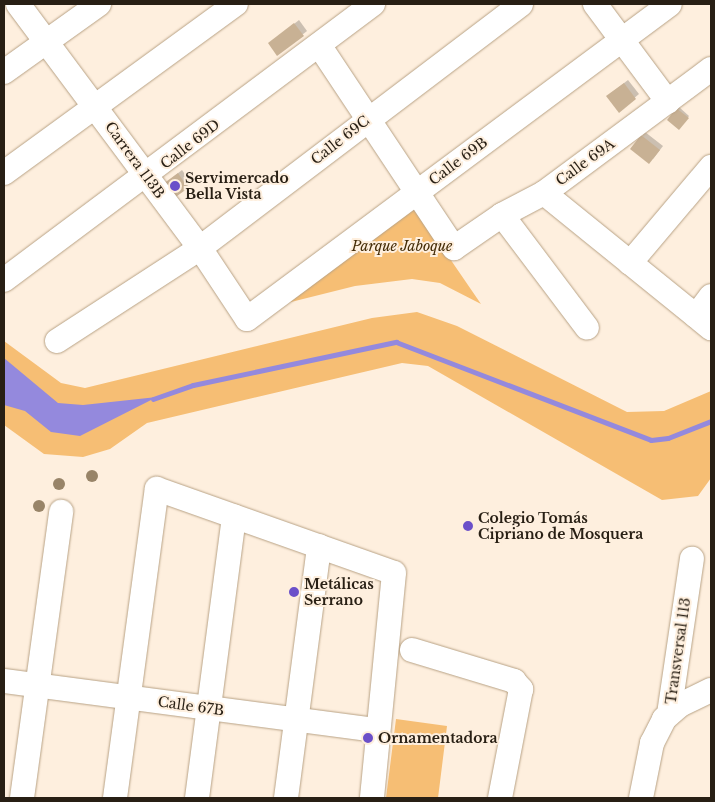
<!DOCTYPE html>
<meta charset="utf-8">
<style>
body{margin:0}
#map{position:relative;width:715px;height:802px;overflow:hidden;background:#feefde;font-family:"Libre Baskerville",serif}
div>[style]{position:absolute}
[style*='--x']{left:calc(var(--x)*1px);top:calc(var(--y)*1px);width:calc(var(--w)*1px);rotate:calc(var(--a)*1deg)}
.green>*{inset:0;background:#f6be74}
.water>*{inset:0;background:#9489dd}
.shadow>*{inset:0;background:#0003}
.stream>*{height:5px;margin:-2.5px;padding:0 2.5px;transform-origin:2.5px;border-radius:2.5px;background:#9489dd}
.building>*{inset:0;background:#c8b194}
.roads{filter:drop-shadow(0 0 1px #b8a285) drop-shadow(0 0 1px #b8a285)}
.minor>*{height:24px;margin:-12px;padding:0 12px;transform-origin:12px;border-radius:12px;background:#fff}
.trees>*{width:12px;height:12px;margin:-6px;border-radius:50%;background:#988468}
.dots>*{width:14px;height:14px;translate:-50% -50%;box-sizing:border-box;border:2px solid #feefde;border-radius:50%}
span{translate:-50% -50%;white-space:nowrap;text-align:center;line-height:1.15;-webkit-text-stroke:4px #feefde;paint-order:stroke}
.street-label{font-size:14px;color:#281f14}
.poi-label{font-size:14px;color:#281f14;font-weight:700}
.left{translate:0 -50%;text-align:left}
.park-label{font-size:14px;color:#452d08;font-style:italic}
.frame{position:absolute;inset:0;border:5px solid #281f14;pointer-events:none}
</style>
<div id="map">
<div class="green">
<div style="clip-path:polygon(409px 199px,481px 304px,440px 283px,412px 279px,355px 286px,263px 309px)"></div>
<div style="clip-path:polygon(417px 312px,457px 326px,627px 412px,664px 411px,711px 391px,711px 478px,698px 496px,662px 500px,428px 366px,402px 363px,147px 423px,110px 449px,83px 457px,44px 454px,4px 425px,4px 341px,61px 383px,85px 388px,372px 318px)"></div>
<div style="clip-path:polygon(396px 719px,447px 726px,438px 798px,386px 798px)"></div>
</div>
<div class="water">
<div style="clip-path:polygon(4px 358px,58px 403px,83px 405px,157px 397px,80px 436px,51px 432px,25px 411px,4px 405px)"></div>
</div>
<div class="shadow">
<div style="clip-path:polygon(299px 20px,307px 31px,278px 54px,270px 43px)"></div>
<div style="clip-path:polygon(628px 80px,639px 94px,619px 111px,611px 93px)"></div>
<div style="clip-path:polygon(679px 107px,689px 116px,679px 128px,669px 120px)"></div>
<div style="clip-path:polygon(645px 132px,663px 146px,653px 159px,642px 136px)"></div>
<div style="clip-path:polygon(182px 170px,191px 183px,173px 197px,168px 181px)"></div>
</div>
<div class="stream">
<div style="--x:153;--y:399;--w:42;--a:-19.3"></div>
<div style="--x:193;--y:385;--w:208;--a:-12"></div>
<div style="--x:396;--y:342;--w:273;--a:21"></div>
<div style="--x:651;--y:440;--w:17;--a:-7"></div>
<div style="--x:668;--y:438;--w:46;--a:-21.6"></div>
</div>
<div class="building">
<div style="clip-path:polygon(294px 23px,304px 36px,277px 56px,268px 43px)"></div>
<div style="clip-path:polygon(624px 83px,636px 99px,619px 113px,606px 96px)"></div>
<div style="clip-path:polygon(676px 108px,689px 118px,679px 130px,667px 120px)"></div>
<div style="clip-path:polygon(641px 135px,660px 150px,649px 164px,630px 149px)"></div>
<div style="clip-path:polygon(178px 173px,188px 188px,173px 199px,163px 184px)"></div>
</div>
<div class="roads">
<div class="minor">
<div style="--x:18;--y:4;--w:304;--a:53.3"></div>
<div style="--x:200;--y:248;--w:85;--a:56.5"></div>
<div style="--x:247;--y:319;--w:527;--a:-36.67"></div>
<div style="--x:595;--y:4;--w:122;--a:53.3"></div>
<div style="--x:319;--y:45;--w:244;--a:56.4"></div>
<div style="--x:454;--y:248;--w:58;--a:-34.5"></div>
<div style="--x:502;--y:215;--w:47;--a:-27.6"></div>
<div style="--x:544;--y:193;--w:208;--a:-36.6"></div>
<div style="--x:4;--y:72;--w:117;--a:-35.6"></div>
<div style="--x:4;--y:173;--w:287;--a:-36.1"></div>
<div style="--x:544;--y:193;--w:215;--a:39"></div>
<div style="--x:502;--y:215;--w:141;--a:53"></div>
<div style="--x:630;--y:263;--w:126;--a:-49.8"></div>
<div style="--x:4;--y:280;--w:461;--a:-36.8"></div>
<div style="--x:696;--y:316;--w:25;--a:-53"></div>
<div style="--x:57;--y:341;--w:171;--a:-33"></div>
<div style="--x:200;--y:248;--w:403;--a:-37.2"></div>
<div style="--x:412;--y:650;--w:107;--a:16.9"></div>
<div style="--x:514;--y:681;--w:11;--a:49"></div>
<div style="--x:521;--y:689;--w:111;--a:100.9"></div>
<div style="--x:4;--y:681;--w:377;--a:7.5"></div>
<div style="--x:669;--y:714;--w:157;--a:-81.6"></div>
<div style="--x:22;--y:798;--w:289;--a:-82.2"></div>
<div style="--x:115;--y:798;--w:312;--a:-82.3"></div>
<div style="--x:157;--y:489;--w:251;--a:19.5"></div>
<div style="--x:394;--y:573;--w:226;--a:95.6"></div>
<div style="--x:197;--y:798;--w:284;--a:-82.5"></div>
<div style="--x:286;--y:798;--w:254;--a:-82.5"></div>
<div style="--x:641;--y:798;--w:56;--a:-78.7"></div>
<div style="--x:652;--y:743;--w:27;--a:-63"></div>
<div style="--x:664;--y:719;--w:21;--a:-41"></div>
<div style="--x:680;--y:705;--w:34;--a:-26"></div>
</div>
</div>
<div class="trees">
<div style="left:92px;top:476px"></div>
<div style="left:59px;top:484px"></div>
<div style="left:39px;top:506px"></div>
</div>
<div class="dots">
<div style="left:175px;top:186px;background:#6b50c9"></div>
<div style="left:468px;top:526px;background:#6b50c9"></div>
<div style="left:294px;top:592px;background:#6b50c9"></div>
<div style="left:368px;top:738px;background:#6b50c9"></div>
</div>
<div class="street-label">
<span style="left:340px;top:140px;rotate:-38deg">Calle 69C</span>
<span style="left:190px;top:144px;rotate:-38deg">Calle 69D</span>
<span style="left:135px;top:160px;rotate:54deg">Carrera 113B</span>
<span style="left:458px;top:161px;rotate:-37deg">Calle 69B</span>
<span style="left:585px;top:162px;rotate:-36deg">Calle 69A</span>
<span style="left:678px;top:651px;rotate:-82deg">Transversal 113</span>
<span style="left:191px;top:706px;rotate:8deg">Calle 67B</span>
</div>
<div class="poi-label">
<span class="left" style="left:185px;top:186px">Servimercado<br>Bella Vista</span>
<span class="left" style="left:478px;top:526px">Colegio Tomás<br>Cipriano de Mosquera</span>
<span class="left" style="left:304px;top:592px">Metálicas<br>Serrano</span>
<span class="left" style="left:378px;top:738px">Ornamentadora</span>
</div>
<div class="park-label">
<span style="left:402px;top:246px">Parque Jaboque</span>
</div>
<div class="frame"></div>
</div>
